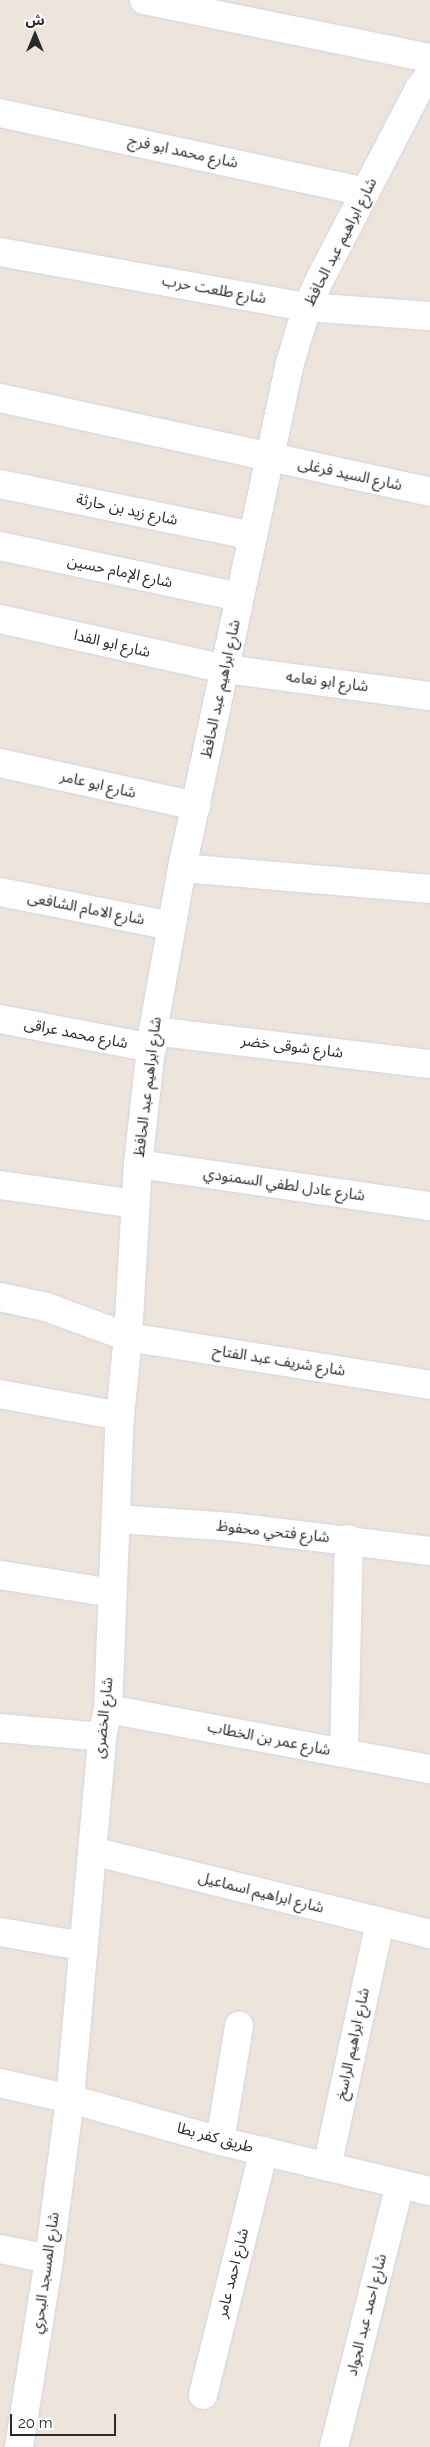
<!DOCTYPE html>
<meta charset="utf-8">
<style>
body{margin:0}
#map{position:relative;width:430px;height:2447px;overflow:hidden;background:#ede4db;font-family:Raleway,"Noto Sans Arabic",sans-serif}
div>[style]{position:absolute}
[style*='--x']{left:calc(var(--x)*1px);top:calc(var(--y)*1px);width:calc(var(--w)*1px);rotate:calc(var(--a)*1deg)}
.roads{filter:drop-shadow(0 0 1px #d0d5e4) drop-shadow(0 0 1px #d0d5e4)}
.minor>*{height:28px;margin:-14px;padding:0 14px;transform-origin:14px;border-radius:14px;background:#fff}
.tertiary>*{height:28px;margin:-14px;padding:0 14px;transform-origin:14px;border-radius:14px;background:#fff}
span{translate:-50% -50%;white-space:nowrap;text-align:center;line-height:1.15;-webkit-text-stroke:5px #fff;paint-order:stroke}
.street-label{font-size:15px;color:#2a2a2a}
.north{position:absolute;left:10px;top:10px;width:50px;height:50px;-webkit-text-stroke:4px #fff;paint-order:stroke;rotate:0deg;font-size:14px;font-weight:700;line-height:20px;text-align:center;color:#2a2a2a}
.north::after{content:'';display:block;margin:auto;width:18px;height:22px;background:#2a2a2a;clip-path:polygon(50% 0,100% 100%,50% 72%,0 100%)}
.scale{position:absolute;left:10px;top:2414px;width:106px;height:22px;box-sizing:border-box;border:2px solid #2a2a2a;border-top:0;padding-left:6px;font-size:15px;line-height:18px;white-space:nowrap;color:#2a2a2a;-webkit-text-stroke:4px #fff;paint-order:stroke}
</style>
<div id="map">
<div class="roads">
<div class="minor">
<div style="--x:144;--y:0;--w:292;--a:11.5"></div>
<div style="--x:0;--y:113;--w:374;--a:12.2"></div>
<div style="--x:0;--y:252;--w:312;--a:10.2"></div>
<div style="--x:307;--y:307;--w:123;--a:4.2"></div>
<div style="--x:0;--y:398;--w:440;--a:12.3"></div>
<div style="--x:0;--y:484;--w:258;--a:11.6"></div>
<div style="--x:0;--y:546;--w:245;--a:12"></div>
<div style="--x:0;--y:619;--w:230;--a:12.5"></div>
<div style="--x:225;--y:669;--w:207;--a:7.5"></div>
<div style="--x:0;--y:763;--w:201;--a:12.4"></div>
<div style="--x:182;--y:868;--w:249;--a:4.8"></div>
<div style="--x:0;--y:892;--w:175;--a:11.2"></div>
<div style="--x:0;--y:1019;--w:155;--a:10.8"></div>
<div style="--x:153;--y:1031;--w:279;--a:6.8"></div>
<div style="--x:138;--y:1164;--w:295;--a:8.2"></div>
<div style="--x:0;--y:1185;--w:136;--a:8"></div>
<div style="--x:0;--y:1297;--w:47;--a:12.3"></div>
<div style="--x:46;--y:1307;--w:87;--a:20.1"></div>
<div style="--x:128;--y:1337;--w:306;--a:9"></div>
<div style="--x:0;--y:1394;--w:122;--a:10.4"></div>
<div style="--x:116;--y:1519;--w:116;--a:3.9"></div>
<div style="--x:232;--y:1527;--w:199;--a:6.9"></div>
<div style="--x:0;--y:1575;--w:114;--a:9.1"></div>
<div style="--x:108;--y:1709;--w:328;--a:10.6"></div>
<div style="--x:0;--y:1728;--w:102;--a:5"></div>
<div style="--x:344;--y:1753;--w:214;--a:-88.7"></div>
<div style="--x:92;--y:1851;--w:348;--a:13.8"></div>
<div style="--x:0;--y:1932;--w:84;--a:9.6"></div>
<div style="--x:220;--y:2141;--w:117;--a:-80.6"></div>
<div style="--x:327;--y:2167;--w:251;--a:-77.8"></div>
<div style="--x:0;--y:2249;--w:50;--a:11.5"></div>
<div style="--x:203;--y:2395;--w:252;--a:-76"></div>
<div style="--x:19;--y:2447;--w:190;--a:-80.9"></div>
<div style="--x:49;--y:2259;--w:161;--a:-82.5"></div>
<div style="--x:70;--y:2099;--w:363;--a:-84.9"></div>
<div style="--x:102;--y:1737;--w:29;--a:-78"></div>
<div style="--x:108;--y:1709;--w:293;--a:-87.7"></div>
<div style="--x:120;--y:1416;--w:79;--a:-84.2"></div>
<div style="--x:128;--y:1337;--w:173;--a:-86.7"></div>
<div style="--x:138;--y:1164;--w:134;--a:-83.6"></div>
<div style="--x:153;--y:1031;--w:166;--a:-79.9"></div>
<div style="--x:182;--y:868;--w:516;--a:-77.93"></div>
<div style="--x:290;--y:363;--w:59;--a:-73.1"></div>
<div style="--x:307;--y:307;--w:31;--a:-65"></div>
<div style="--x:320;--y:279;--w:214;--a:-62.5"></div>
<div style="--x:419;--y:89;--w:19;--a:-54"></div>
<div style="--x:334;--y:2447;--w:271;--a:-75.9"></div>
</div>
<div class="tertiary">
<div style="--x:0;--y:2083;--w:72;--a:12.9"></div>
<div style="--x:70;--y:2099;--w:156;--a:15.6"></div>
<div style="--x:220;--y:2141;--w:216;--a:13.4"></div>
</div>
</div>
<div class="street-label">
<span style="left:183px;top:152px;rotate:12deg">شارع محمد ابو فرج</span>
<span style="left:341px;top:242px;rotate:-63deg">شارع ابراهيم عبد الحافظ</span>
<span style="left:214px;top:290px;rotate:10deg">شارع طلعت حرب</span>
<span style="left:350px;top:475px;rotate:12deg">شارع السيد فرغلى</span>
<span style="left:127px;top:510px;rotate:12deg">شارع زيد بن حارثة</span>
<span style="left:120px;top:572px;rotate:12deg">شارع الإمام حسين</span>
<span style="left:112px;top:644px;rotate:13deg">شارع ابو الفدا</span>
<span style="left:327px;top:682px;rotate:7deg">شارع ابو نعامه</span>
<span style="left:221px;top:689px;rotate:-78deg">شارع ابراهيم عبد الحافظ</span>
<span style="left:98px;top:785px;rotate:13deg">شارع ابو عامر</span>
<span style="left:86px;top:909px;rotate:11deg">شارع الامام الشافعى</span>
<span style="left:76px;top:1034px;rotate:11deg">شارع محمد عراقى</span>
<span style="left:292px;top:1047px;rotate:7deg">شارع شوقى خضر</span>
<span style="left:148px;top:1087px;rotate:-83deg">شارع ابراهيم عبد الحافظ</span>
<span style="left:284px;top:1185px;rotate:8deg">شارع عادل لطفي السمنودي</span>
<span style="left:279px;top:1361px;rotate:9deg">شارع شريف عبد الفتاح</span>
<span style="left:273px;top:1532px;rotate:6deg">شارع فتحي محفوظ</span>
<span style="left:104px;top:1718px;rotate:-84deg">شارع الخضرى</span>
<span style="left:269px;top:1739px;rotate:11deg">شارع عمر بن الخطاب</span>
<span style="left:261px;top:1893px;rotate:14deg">شارع ابراهيم اسماعيل</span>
<span style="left:353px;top:2044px;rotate:-78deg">شارع ابراهيم الراسخ</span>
<span style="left:215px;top:2138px;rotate:15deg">طريق كفر بطا</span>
<span style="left:46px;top:2273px;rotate:-82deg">شارع المسجد البحري</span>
<span style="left:233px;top:2273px;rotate:-76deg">شارع احمد عامر</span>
<span style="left:367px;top:2315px;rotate:-76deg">شارع احمد عبد الجواد</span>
</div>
<div class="north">ش</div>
<div class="scale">20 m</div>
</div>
